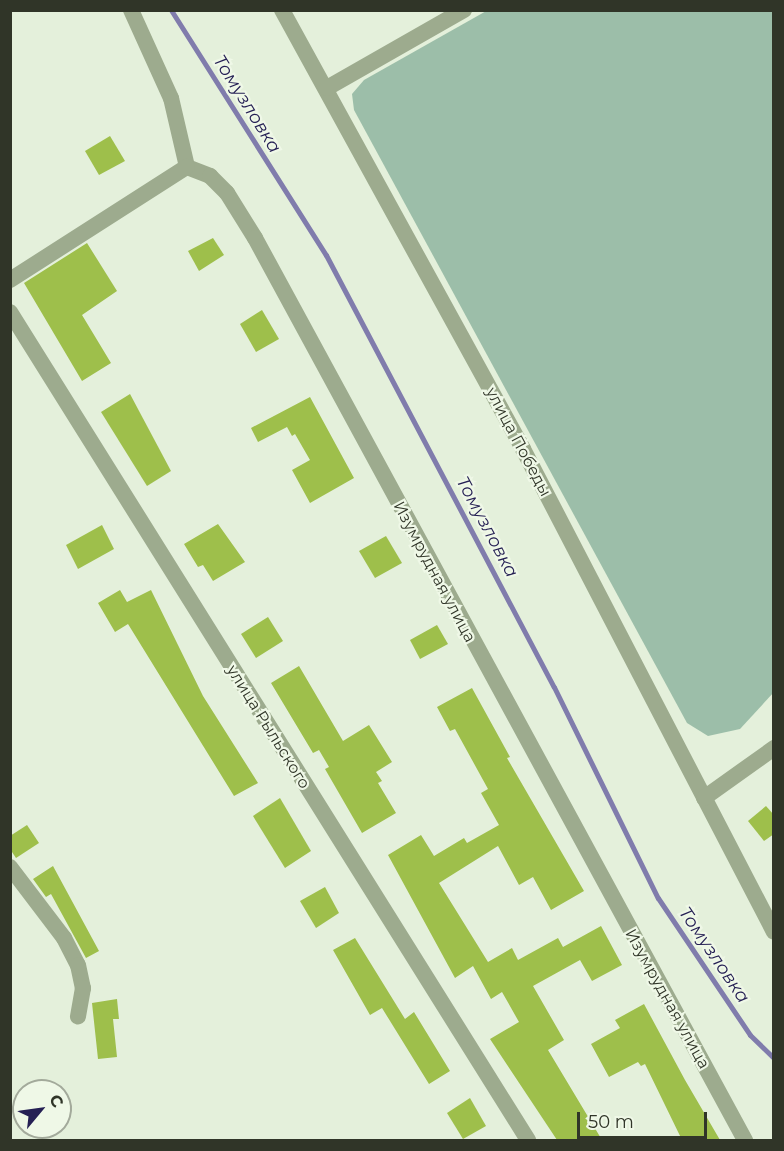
<!DOCTYPE html>
<meta charset="utf-8">
<style>
body{margin:0}
#map{position:relative;width:784px;height:1151px;overflow:hidden;background:#e4f0db;font-family:Montserrat,sans-serif}
div>[style]{position:absolute}
[style*='--x']{left:calc(var(--x)*1px);top:calc(var(--y)*1px);width:calc(var(--w)*1px);rotate:calc(var(--a)*1deg)}
.green>*{inset:0;background:#9cbea9}
.stream>*{height:5px;margin:-2.5px;padding:0 2.5px;transform-origin:2.5px;border-radius:2.5px;background:#807cac}
.building>*{inset:0;background:#9ebf4b}
.street>*{height:16px;margin:-8px;padding:0 8px;transform-origin:8px;border-radius:8px;background:#9dab8e}
span{translate:-50% -50%;white-space:nowrap;text-align:center;line-height:1.15;-webkit-text-stroke:4.5px #eff8e7;paint-order:stroke}
.street-label{font-size:16px;color:#303528}
.water-label{font-size:18px;color:#252054;font-style:italic}
.frame{position:absolute;inset:0;border:12px solid #303528;pointer-events:none}
.north{position:absolute;left:12px;top:1079px;width:60px;height:60px;box-sizing:border-box;background:#eff8e7;border:2px solid #a3aa9b;border-radius:50%;rotate:61deg;font-size:16px;font-weight:700;line-height:24px;text-align:center;color:#303528}
.north::after{content:'';display:block;margin:auto;width:21px;height:27px;background:#252054;clip-path:polygon(50% 0,100% 100%,50% 72%,0 100%)}
.scale{position:absolute;left:577px;top:1112px;width:130px;height:27px;box-sizing:border-box;border:3px solid #303528;border-top:0;padding-left:8px;font-size:18px;line-height:21px;white-space:nowrap;color:#303528;-webkit-text-stroke:4px #eff8e7;paint-order:stroke}
</style>
<div id="map">
<div class="green">
<div style="clip-path:polygon(488px 10px,773px 11px,774px 692px,740px 729px,708px 736px,687px 723px,354px 110px,352px 94px,364px 80px)"></div>
</div>
<div class="stream">
<div style="--x:171;--y:10;--w:290;--a:57.7"></div>
<div style="--x:326;--y:255;--w:488;--a:62.2"></div>
<div style="--x:554;--y:687;--w:235;--a:63.8"></div>
<div style="--x:658;--y:898;--w:165;--a:56.1"></div>
<div style="--x:750;--y:1035;--w:33;--a:44"></div>
</div>
<div class="building">
<div style="clip-path:polygon(110px 136px,125px 161px,99px 175px,85px 151px)"></div>
<div style="clip-path:polygon(213px 238px,224px 255px,199px 271px,188px 251px)"></div>
<div style="clip-path:polygon(87px 243px,117px 291px,82px 315px,111px 363px,82px 381px,24px 283px)"></div>
<div style="clip-path:polygon(262px 310px,279px 339px,256px 352px,240px 324px)"></div>
<div style="clip-path:polygon(130px 394px,171px 471px,147px 486px,101px 412px)"></div>
<div style="clip-path:polygon(310px 397px,354px 478px,310px 503px,292px 470px,310px 460px,295px 434px,292px 436px,287px 427px,258px 442px,251px 428px)"></div>
<div style="clip-path:polygon(218px 524px,245px 562px,213px 581px,203px 565px,198px 567px,184px 544px)"></div>
<div style="clip-path:polygon(102px 525px,114px 549px,78px 569px,66px 545px)"></div>
<div style="clip-path:polygon(386px 536px,402px 563px,375px 578px,359px 551px)"></div>
<div style="clip-path:polygon(120px 590px,127px 602px,151px 590px,203px 696px,258px 783px,234px 796px,128px 624px,115px 632px,98px 603px)"></div>
<div style="clip-path:polygon(268px 617px,283px 641px,256px 658px,241px 634px)"></div>
<div style="clip-path:polygon(437px 625px,448px 644px,420px 659px,410px 640px)"></div>
<div style="clip-path:polygon(299px 666px,343px 741px,369px 725px,392px 762px,376px 772px,382px 781px,378px 783px,396px 813px,362px 833px,325px 769px,329px 767px,319px 750px,313px 753px,271px 683px)"></div>
<div style="clip-path:polygon(472px 688px,510px 757px,507px 758px,584px 891px,551px 910px,533px 877px,519px 885px,498px 846px,439px 883px,488px 962px,512px 948px,518px 960px,558px 938px,563px 947px,601px 926px,622px 965px,592px 981px,580px 960px,533px 986px,564px 1040px,548px 1050px,602px 1140px,557px 1140px,490px 1039px,519px 1022px,502px 992px,491px 999px,473px 966px,455px 978px,388px 855px,421px 835px,434px 856px,464px 838px,467px 843px,499px 825px,481px 793px,488px 789px,455px 729px,450px 731px,437px 707px)"></div>
<div style="clip-path:polygon(280px 798px,311px 851px,285px 868px,253px 816px)"></div>
<div style="clip-path:polygon(766px 806px,774px 815px,774px 834px,764px 841px,748px 821px)"></div>
<div style="clip-path:polygon(27px 825px,39px 843px,16px 858px,10px 849px,10px 836px)"></div>
<div style="clip-path:polygon(53px 866px,99px 951px,86px 958px,51px 894px,46px 897px,33px 879px)"></div>
<div style="clip-path:polygon(325px 887px,339px 913px,316px 928px,300px 901px)"></div>
<div style="clip-path:polygon(355px 938px,405px 1019px,414px 1012px,450px 1071px,429px 1084px,382px 1008px,370px 1015px,333px 950px)"></div>
<div style="clip-path:polygon(117px 999px,119px 1019px,113px 1019px,117px 1057px,98px 1059px,92px 1003px)"></div>
<div style="clip-path:polygon(644px 1004px,685px 1080px,720px 1140px,682px 1140px,645px 1064px,641px 1066px,638px 1062px,609px 1077px,591px 1044px,620px 1028px,615px 1020px)"></div>
<div style="clip-path:polygon(470px 1098px,486px 1126px,463px 1139px,447px 1113px)"></div>
</div>
<div class="street">
<div style="--x:131;--y:10;--w:97;--a:65.6"></div>
<div style="--x:171;--y:98;--w:71;--a:76.9"></div>
<div style="--x:187;--y:167;--w:25;--a:21"></div>
<div style="--x:210;--y:176;--w:24;--a:45"></div>
<div style="--x:227;--y:193;--w:53;--a:58.1"></div>
<div style="--x:255;--y:238;--w:1027;--a:61.49"></div>
<div style="--x:282;--y:10;--w:501;--a:61.23"></div>
<div style="--x:523;--y:449;--w:544;--a:62.54"></div>
<div style="--x:327;--y:88;--w:158;--a:-29.7"></div>
<div style="--x:10;--y:280;--w:210;--a:-32.6"></div>
<div style="--x:10;--y:312;--w:977;--a:57.97"></div>
<div style="--x:704;--y:798;--w:86;--a:-35.5"></div>
<div style="--x:10;--y:867;--w:89;--a:52.7"></div>
<div style="--x:64;--y:938;--w:30;--a:63"></div>
<div style="--x:78;--y:965;--w:24;--a:78"></div>
<div style="--x:83;--y:988;--w:29;--a:100"></div>
</div>
<div class="street-label">
<span style="left:518px;top:442px;rotate:62deg">улица Победы</span>
<span style="left:434px;top:572px;rotate:62deg">Изумрудная улица</span>
<span style="left:268px;top:727px;rotate:58deg">улица Рыльского</span>
<span style="left:667px;top:999px;rotate:61deg">Изумрудная улица</span>
</div>
<div class="water-label">
<span style="left:247px;top:104px;rotate:58deg">Томузловка</span>
<span style="left:487px;top:527px;rotate:62deg">Томузловка</span>
<span style="left:714px;top:955px;rotate:56deg">Томузловка</span>
</div>
<div class="frame"></div>
<div class="north">С</div>
<div class="scale">50 m</div>
</div>
